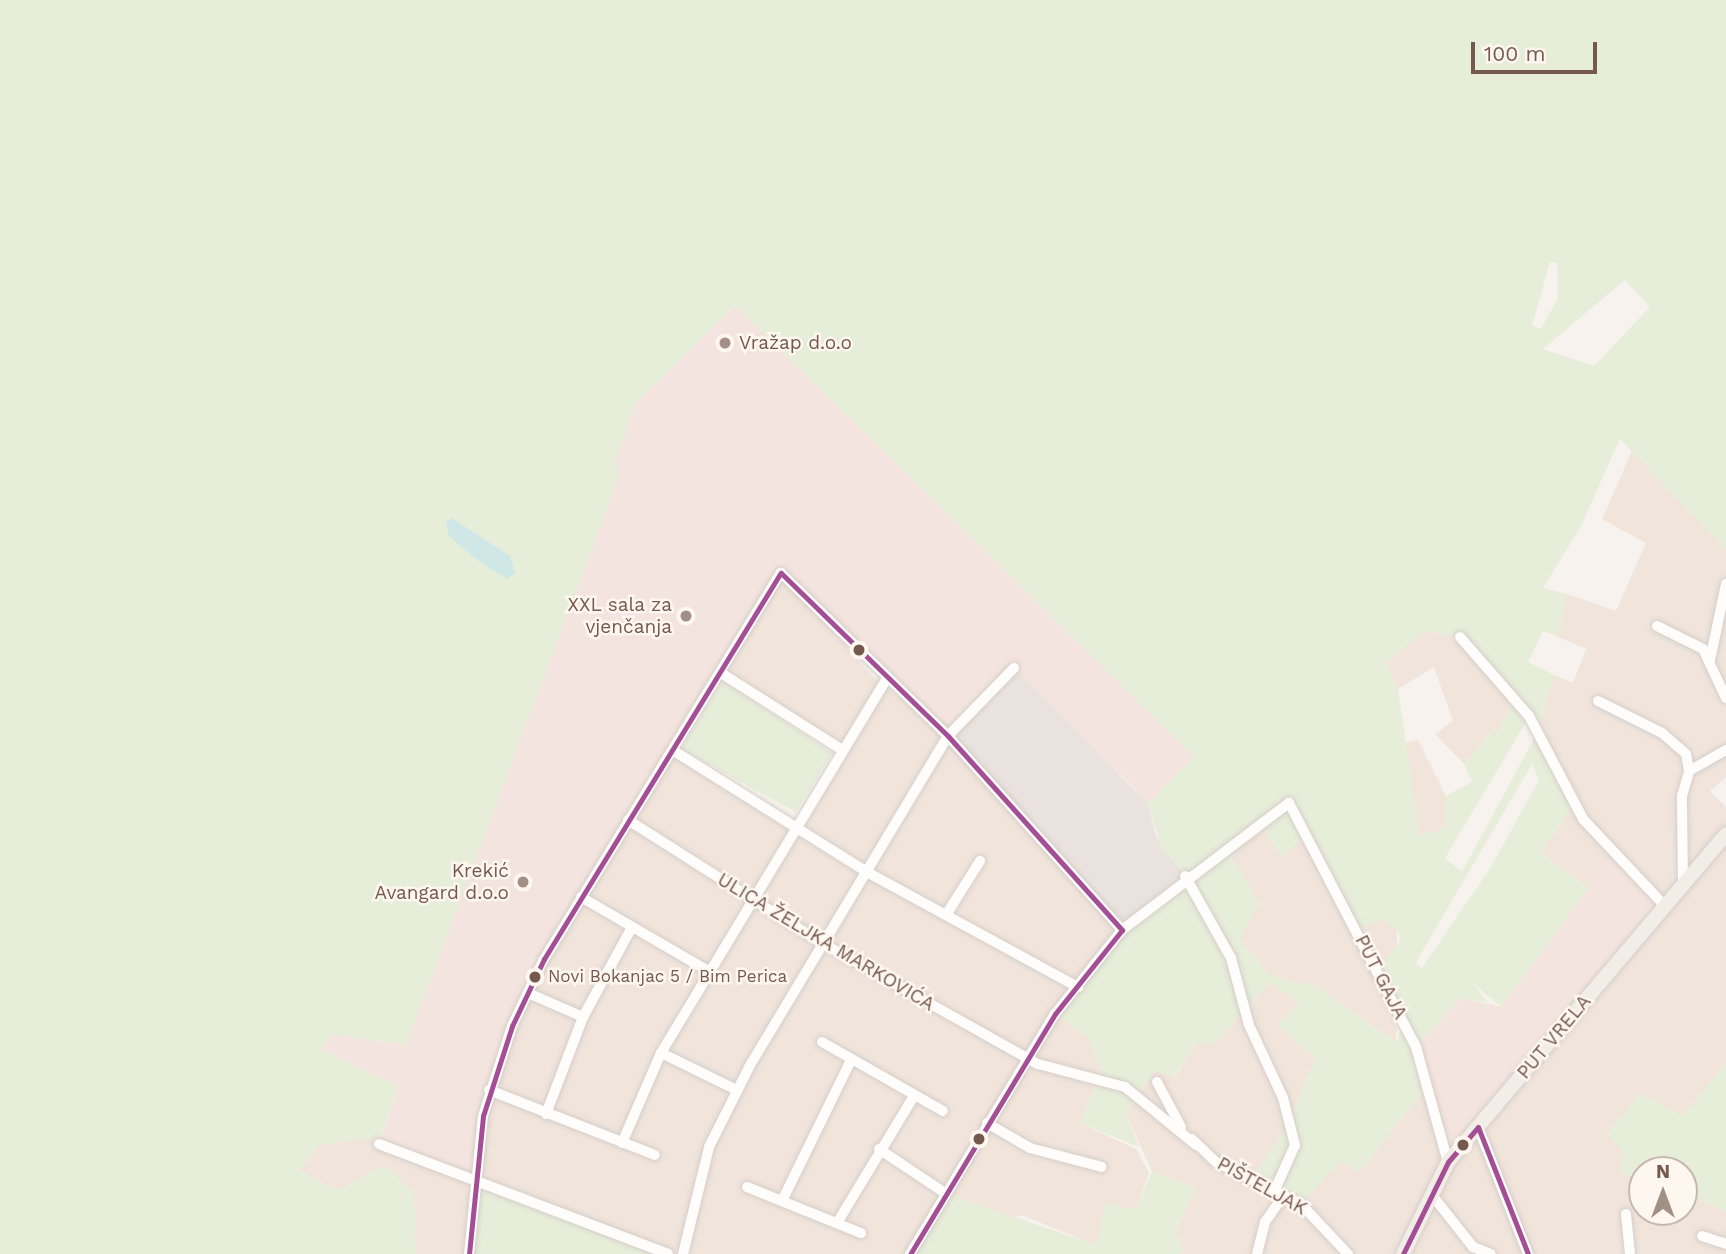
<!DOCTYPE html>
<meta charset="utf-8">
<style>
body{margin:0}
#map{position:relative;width:1726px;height:1254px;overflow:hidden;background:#f7f2ed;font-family:"Work Sans",sans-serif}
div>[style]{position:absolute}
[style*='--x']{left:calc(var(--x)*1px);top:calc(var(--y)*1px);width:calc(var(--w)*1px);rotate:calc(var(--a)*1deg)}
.residential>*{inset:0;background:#f0e4db}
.commercial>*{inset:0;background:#f4e4df}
.industrial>*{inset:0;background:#eae2de}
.green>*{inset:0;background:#e6edd9}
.water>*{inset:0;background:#cfe7e7}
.roads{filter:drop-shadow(0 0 2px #d5cec8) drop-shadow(0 0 2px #d5cec8)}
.minor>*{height:10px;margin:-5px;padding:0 5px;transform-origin:5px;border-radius:5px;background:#fefdfc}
.major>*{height:14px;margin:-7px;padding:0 7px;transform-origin:7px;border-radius:7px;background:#f2ede6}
.bus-1>*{height:5px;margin:-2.5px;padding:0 2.5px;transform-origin:2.5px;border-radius:2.5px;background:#a44f95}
.dots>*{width:19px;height:19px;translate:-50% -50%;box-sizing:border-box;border:4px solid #fef7f0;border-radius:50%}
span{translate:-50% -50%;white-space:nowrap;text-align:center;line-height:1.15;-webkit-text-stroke:5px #fef7f0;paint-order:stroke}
.bus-label{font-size:17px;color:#75594e}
.left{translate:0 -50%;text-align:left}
.poi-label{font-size:19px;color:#75594e}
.right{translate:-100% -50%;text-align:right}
.street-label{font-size:19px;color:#75594e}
.north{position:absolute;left:1628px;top:1156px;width:70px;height:70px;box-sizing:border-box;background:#fef7f0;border:2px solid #c7b8af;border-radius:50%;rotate:0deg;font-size:19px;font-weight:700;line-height:28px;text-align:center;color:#75594e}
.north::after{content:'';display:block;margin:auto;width:24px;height:32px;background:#a28f86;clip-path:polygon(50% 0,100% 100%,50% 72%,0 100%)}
.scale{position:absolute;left:1471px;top:42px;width:126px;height:32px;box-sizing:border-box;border:4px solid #75594e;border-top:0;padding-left:9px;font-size:21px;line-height:24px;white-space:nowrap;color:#75594e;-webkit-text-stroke:5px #fef7f0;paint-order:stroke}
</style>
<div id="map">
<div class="residential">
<div style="clip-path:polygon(1632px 451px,1726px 550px,1726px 777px,1710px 791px,1726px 807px,1726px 1063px,1683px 1116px,1624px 1153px,1619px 1172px,1642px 1180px,1642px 1212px,1684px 1212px,1684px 1194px,1726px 1211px,1726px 1254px,1179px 1254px,1184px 1249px,1175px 1233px,1195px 1188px,1152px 1171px,1126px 1114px,1155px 1071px,1175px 1077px,1197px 1041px,1214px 1045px,1270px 982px,1300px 1003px,1278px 1025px,1315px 1058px,1288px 1125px,1251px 1180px,1301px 1204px,1341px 1160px,1359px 1172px,1427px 1086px,1434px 1126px,1614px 852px,1589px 888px,1541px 852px,1575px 802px,1538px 730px,1554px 675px,1573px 683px,1586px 649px,1558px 637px,1567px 594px,1616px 611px,1646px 543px,1602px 519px)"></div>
<div style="clip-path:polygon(781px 573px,871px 675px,948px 736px,1122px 930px,1090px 1039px,1101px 1071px,1080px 1123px,1136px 1149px,1149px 1173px,1136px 1209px,1106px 1204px,1097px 1246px,1022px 1215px,910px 1254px,415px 1254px,414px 1192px,338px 1190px,299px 1170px,319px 1145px,371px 1135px,381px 1136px,379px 1144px,483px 1116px,535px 978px,674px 751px,793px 826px,839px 748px,721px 673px)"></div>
<div style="clip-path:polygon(1424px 631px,1460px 637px,1514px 699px,1496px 736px,1490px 733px,1464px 764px,1435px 734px,1453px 721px,1434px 667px,1398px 689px,1386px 663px)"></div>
<div style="clip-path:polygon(1418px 740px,1446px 796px,1445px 828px,1419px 836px,1403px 743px)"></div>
<div style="clip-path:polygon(1260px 824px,1309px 832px,1397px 931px,1396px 1042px,1315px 986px,1270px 976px,1239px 939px,1226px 849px)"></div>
</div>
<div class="commercial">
<div style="clip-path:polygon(735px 305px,1195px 757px,1148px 804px,1120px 774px,948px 736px,781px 574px,544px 959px,489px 1090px,474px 1181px,379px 1144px,398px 1086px,320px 1049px,332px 1034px,406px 1045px,635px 404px)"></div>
<div style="clip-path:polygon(1614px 852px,1665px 906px,1448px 1162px,1416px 1047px,1461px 998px,1501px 1007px)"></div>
</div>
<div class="industrial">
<div style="clip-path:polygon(1014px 668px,1148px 804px,1156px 836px,1185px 876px,1122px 930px,948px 736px)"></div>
</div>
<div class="green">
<div style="clip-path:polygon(evenodd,0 0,1726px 0,1726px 550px,1620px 439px,1581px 526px,1543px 588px,1567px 594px,1558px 637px,1543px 631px,1528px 662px,1554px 675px,1538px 730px,1529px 717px,1445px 858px,1462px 872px,1535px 737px,1575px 802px,1541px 852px,1589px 888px,1501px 1007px,1473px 983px,1488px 1003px,1461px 998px,1416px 1047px,1427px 1086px,1359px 1172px,1341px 1161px,1301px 1204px,1251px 1180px,1288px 1125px,1315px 1058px,1278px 1025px,1300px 1003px,1270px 982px,1214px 1045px,1197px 1041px,1174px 1077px,1155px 1071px,1126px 1114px,1139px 1147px,1080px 1123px,1101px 1071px,1090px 1039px,1055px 1014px,1122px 930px,1185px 876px,1161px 847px,1148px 804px,1194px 757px,735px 305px,635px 404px,615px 463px,619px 476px,406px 1045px,332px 1034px,320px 1049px,398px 1086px,381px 1136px,319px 1145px,299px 1170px,338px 1190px,384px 1165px,414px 1192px,415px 1254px,0 1254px,0 0,1550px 262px,1557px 263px,1558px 298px,1541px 329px,1532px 326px,1550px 262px,0 0,1625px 280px,1650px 307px,1594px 366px,1543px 349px,1625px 280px,0 0,1425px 631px,1460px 637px,1514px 699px,1496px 735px,1490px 733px,1464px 764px,1472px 782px,1446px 796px,1445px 828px,1420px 836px,1398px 689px,1386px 663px,1425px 631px,0 0,1532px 764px,1539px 780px,1491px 867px,1422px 968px,1416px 962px,1532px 764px,0 0,1260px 824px,1282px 857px,1309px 833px,1357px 929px,1384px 920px,1398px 931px,1401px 940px,1377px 970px,1394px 1003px,1401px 1030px,1396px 1042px,1315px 986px,1270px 976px,1239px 939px,1260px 903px,1226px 849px,1260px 824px)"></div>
<div style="clip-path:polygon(723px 681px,832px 753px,796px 812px,681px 749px)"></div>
<div style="clip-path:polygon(1726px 1063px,1726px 1211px,1684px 1194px,1684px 1170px,1642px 1170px,1642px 1180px,1619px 1172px,1624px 1153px,1607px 1134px,1640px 1093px,1683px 1116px)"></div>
<div style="clip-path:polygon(1152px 1171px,1195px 1188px,1175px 1232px,1184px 1249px,1179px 1254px,910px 1254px,945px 1193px,1096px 1245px,1106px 1204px,1136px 1209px)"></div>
<div style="clip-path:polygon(474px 1181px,668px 1254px,469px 1254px)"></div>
</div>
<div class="water">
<div style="clip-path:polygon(452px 518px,510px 556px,515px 573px,507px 579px,476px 559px,449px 536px,446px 522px)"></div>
</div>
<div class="roads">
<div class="minor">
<div style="--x:1657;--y:626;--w:51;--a:26.6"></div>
<div style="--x:1703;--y:649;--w:54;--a:64.9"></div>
<div style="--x:1460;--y:637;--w:105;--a:48.9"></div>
<div style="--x:1529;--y:716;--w:116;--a:62.3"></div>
<div style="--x:1583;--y:819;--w:120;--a:46.7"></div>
<div style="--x:1710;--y:660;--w:78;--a:-78.1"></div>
<div style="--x:721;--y:673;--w:140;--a:32.4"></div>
<div style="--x:1598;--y:701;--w:72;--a:26.6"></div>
<div style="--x:1662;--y:733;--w:32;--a:41"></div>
<div style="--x:1686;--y:754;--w:17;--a:80"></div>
<div style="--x:674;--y:751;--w:226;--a:32.1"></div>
<div style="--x:865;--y:871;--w:243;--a:28.6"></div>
<div style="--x:628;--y:820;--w:230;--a:32.4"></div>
<div style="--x:822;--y:943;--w:248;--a:29.3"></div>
<div style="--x:1038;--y:1064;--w:90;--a:14.8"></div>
<div style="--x:1125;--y:1087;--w:92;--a:39.2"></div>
<div style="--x:1185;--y:876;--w:94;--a:60.7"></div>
<div style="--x:1231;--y:958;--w:69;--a:75"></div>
<div style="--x:1249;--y:1025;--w:81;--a:65"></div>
<div style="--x:1283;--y:1098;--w:49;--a:75.7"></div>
<div style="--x:1295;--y:1145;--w:51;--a:114.1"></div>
<div style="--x:1683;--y:884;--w:88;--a:-90.7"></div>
<div style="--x:1682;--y:796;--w:26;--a:-74"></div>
<div style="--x:1689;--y:771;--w:43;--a:-29.6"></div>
<div style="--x:581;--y:897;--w:147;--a:30.2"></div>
<div style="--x:946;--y:915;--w:64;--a:-57.8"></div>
<div style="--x:528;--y:993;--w:60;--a:23.6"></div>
<div style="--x:822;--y:1042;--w:139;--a:29.7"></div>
<div style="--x:661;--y:1053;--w:85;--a:26"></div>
<div style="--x:1157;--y:1082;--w:51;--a:61.9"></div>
<div style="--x:489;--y:1090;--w:178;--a:21.4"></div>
<div style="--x:546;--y:1114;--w:104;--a:-69.1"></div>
<div style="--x:583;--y:1017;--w:102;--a:-61.4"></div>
<div style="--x:987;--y:1123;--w:50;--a:30.2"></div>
<div style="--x:1030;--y:1148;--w:74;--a:14.8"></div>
<div style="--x:1478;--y:1127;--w:136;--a:68.5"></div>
<div style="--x:1192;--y:1139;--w:33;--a:44"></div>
<div style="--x:1216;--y:1162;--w:95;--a:26.3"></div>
<div style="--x:1301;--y:1204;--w:69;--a:46.8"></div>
<div style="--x:622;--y:1143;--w:98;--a:-66.6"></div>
<div style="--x:661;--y:1053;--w:438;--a:-58.9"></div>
<div style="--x:379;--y:1144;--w:309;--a:20.8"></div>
<div style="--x:879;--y:1149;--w:79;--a:33.7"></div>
<div style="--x:747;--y:1187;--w:123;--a:22"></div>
<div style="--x:1432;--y:1195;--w:66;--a:51.7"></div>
<div style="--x:1473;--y:1247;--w:19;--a:21"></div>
<div style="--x:782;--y:1201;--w:157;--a:-63.9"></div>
<div style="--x:1626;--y:1214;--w:40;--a:84.3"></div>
<div style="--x:837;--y:1223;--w:149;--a:-58.8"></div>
<div style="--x:1702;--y:1236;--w:25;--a:18"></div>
<div style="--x:469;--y:1254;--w:139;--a:-84.2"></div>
<div style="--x:483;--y:1116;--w:95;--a:-72.1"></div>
<div style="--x:512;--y:1026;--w:74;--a:-64.5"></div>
<div style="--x:544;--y:959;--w:453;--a:-58.5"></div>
<div style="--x:781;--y:573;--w:233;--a:44.3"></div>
<div style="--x:948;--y:736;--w:261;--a:48.1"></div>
<div style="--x:683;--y:1254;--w:110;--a:-76.3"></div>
<div style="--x:709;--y:1147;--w:89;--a:-63.4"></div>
<div style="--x:749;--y:1067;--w:386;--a:-59"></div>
<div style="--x:948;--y:736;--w:95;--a:-45.9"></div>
<div style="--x:910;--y:1254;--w:280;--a:-58.9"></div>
<div style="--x:1055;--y:1014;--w:107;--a:-51.4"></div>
<div style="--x:1122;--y:930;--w:210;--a:-37.3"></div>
<div style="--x:1289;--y:803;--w:275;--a:62.5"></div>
<div style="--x:1416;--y:1047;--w:119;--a:74.5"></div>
<div style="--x:1257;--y:1254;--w:33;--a:-76"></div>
<div style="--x:1265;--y:1222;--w:32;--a:-55"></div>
</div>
<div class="major">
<div style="--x:1403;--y:1254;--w:102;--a:-63.9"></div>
<div style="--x:1448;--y:1162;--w:430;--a:-49.7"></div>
</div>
</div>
<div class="bus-1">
<div style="--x:469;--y:1254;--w:139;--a:-84.2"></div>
<div style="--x:483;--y:1116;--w:95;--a:-72.1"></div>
<div style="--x:512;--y:1026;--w:74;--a:-64.5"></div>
<div style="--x:544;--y:959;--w:453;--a:-58.5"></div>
<div style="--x:781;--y:573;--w:233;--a:44.3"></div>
<div style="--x:948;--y:736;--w:261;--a:48.1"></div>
<div style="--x:1122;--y:930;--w:107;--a:128.6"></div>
<div style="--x:1055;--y:1014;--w:280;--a:121.1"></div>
<div style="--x:1403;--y:1254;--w:102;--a:-63.9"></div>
<div style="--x:1448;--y:1162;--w:46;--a:-49.4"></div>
<div style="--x:1478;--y:1127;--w:136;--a:68.5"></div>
</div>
<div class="dots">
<div style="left:725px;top:343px;background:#a28f86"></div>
<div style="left:686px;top:616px;background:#a28f86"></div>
<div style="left:859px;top:650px;background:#75594e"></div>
<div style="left:523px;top:882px;background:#a28f86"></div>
<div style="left:535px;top:977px;background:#75594e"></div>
<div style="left:979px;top:1139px;background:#75594e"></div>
<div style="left:1463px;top:1145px;background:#75594e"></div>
</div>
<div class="bus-label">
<span class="left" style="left:548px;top:977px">Novi Bokanjac 5 / Bim Perica</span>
</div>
<div class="poi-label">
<span class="left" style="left:739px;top:343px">Vražap d.o.o</span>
<span class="right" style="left:672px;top:616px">XXL sala za<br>vjenčanja</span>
<span class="right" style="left:509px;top:882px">Krekić<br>Avangard d.o.o</span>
</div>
<div class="street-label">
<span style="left:826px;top:942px;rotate:31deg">ULICA ŽELJKA MARKOVIĆA</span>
<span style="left:1381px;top:977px;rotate:63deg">PUT GAJA</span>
<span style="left:1554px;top:1037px;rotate:-50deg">PUT VRELA</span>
<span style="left:1262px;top:1186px;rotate:29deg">PIŠTELJAK</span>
</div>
<div class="north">N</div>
<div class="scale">100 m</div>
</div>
